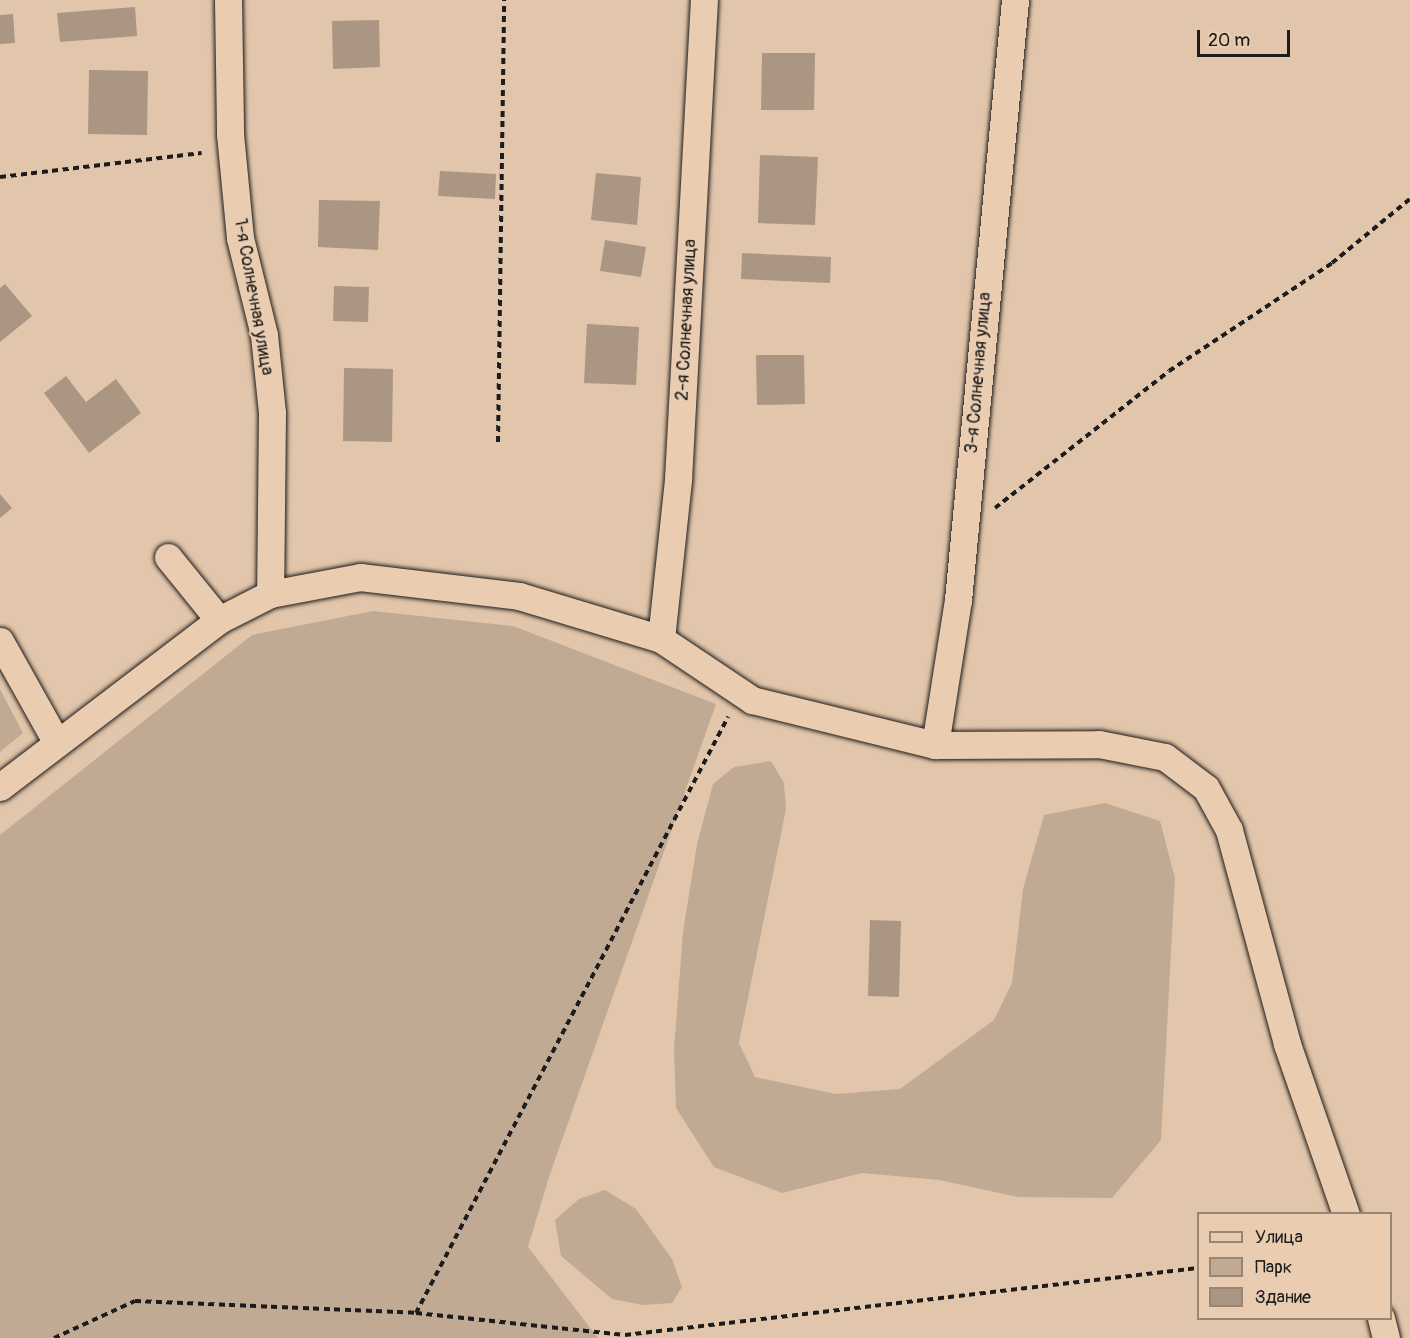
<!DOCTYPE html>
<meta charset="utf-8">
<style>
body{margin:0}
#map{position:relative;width:1410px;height:1338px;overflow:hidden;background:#e2c6ab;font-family:Pangolin,sans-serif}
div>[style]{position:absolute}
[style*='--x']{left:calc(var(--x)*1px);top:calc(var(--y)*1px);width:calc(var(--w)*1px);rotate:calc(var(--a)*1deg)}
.green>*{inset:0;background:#c1aa94}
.building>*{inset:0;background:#ab9683}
.path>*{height:4px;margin-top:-2px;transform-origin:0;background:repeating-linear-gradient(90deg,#1c1c1c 0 6px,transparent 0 10.5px)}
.roads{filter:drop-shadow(0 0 2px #1c1c1c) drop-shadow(0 0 2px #1c1c1c)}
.street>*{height:27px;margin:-13.5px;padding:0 13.5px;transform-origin:13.5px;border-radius:13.5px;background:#eacdb1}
span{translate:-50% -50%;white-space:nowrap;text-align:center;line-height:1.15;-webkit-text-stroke:4.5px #eacdb1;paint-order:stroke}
.street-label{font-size:18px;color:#1c1c1c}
.legend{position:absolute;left:1197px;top:1212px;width:195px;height:108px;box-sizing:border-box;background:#eacdb1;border:2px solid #988675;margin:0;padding:8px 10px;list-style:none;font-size:18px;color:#1c1c1c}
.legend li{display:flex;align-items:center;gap:12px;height:30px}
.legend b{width:30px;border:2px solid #988675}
.scale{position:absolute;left:1197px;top:30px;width:93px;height:27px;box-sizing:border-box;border:3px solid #1c1c1c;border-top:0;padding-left:8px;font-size:18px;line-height:21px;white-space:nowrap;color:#1c1c1c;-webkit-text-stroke:4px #eacdb1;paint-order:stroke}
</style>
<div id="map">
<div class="green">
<div style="clip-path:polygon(373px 611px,513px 626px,716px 704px,549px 1177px,528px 1247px,598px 1338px,0 1338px,0 835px,252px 635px)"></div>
<div style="clip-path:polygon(0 689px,23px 733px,0 752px)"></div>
<div style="clip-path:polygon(771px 761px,784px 783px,786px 809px,739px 1043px,755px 1077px,836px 1094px,900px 1089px,994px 1020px,1012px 983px,1023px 889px,1044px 815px,1105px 803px,1160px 821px,1175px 878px,1161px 1140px,1112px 1198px,1018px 1197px,939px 1180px,862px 1173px,782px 1193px,714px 1167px,676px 1108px,674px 1049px,683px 932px,697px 844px,713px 784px,734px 767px)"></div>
<div style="clip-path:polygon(605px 1190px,636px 1209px,672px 1259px,682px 1287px,672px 1303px,643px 1305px,612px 1299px,561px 1256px,555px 1220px,579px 1199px)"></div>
</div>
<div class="building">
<div style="clip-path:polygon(135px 7px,137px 36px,60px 42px,57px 13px)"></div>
<div style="clip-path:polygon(13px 14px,15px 43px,0 44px,0 15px)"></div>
<div style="clip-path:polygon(379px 20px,380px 67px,333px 69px,332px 21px)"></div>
<div style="clip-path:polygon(762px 53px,815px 53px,814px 110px,761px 110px)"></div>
<div style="clip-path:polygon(89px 70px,148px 71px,147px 135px,88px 134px)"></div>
<div style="clip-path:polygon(760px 155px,818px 157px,815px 225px,758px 223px)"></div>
<div style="clip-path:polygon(440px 171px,496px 174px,495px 199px,438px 196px)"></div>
<div style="clip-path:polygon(596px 173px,641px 177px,637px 225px,591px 220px)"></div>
<div style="clip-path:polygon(319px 200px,380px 201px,378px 250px,318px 247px)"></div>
<div style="clip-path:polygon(605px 240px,646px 247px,641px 277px,600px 271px)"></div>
<div style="clip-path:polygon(742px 253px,831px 257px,830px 283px,741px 279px)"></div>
<div style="clip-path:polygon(5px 284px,32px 316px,0 342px,0 288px)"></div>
<div style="clip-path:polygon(334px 286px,369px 287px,368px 322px,333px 321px)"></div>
<div style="clip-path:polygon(587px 324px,639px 327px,636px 385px,584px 383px)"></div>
<div style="clip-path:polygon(756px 355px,804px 355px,805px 404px,757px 405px)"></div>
<div style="clip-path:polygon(344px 368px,393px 369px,392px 442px,343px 441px)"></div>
<div style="clip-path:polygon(66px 376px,86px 402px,116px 379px,141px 413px,89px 453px,44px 393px)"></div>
<div style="clip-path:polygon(0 494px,12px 508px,0 518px)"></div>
<div style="clip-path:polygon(870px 920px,901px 921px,899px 997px,868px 996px)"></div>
</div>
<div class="path">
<div style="--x:0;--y:177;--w:203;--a:-6.8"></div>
<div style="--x:498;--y:442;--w:442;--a:-89.2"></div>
<div style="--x:995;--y:508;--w:221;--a:-38.2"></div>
<div style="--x:1169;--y:371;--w:196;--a:-33.5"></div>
<div style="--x:1332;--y:263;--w:101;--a:-39.4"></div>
<div style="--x:416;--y:1313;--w:673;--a:-62.37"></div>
<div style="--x:54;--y:1338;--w:89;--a:-24.6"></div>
<div style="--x:135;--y:1301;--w:281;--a:2.4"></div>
<div style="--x:416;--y:1313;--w:210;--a:6"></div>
<div style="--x:625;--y:1335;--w:577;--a:-6.67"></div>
</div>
<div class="roads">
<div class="street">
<div style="--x:228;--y:0;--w:134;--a:89.1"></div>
<div style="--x:230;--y:134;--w:104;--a:84.5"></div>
<div style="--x:240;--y:238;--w:100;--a:76.1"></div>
<div style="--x:264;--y:335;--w:78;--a:84.1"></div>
<div style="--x:272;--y:413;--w:181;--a:90.6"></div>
<div style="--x:168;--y:557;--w:81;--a:51"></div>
<div style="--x:661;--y:639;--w:161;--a:-83.9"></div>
<div style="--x:678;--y:479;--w:480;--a:-86.9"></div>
<div style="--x:0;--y:641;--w:117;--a:60.8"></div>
<div style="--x:935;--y:745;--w:147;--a:-81"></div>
<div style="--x:958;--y:600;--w:603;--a:-84.57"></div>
<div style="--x:0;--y:787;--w:275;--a:-37.3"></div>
<div style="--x:219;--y:620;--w:57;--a:-27"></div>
<div style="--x:270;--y:594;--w:92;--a:-10.7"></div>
<div style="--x:360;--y:577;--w:160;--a:6.8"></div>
<div style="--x:519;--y:596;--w:148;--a:16.8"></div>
<div style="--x:661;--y:639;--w:110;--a:33.8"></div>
<div style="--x:752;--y:700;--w:188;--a:13.8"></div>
<div style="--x:935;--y:745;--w:164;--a:-0.3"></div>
<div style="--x:1099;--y:744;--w:67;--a:11.1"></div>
<div style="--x:1165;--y:757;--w:51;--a:37.1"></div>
<div style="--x:1206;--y:788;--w:48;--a:61.3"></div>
<div style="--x:1229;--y:830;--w:222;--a:74.8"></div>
<div style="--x:1287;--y:1044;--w:180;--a:70.9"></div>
<div style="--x:1381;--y:1318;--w:21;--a:76"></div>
</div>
</div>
<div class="street-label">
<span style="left:253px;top:297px;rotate:80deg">1-я Солнечная улица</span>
<span style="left:687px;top:320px;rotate:-87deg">2-я Солнечная улица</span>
<span style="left:979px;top:373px;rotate:-85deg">3-я Солнечная улица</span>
</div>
<ul class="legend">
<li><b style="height:8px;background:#eacdb1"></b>Улица</li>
<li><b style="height:16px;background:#c1aa94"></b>Парк</li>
<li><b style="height:16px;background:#ab9683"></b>Здание</li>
</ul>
<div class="scale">20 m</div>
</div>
